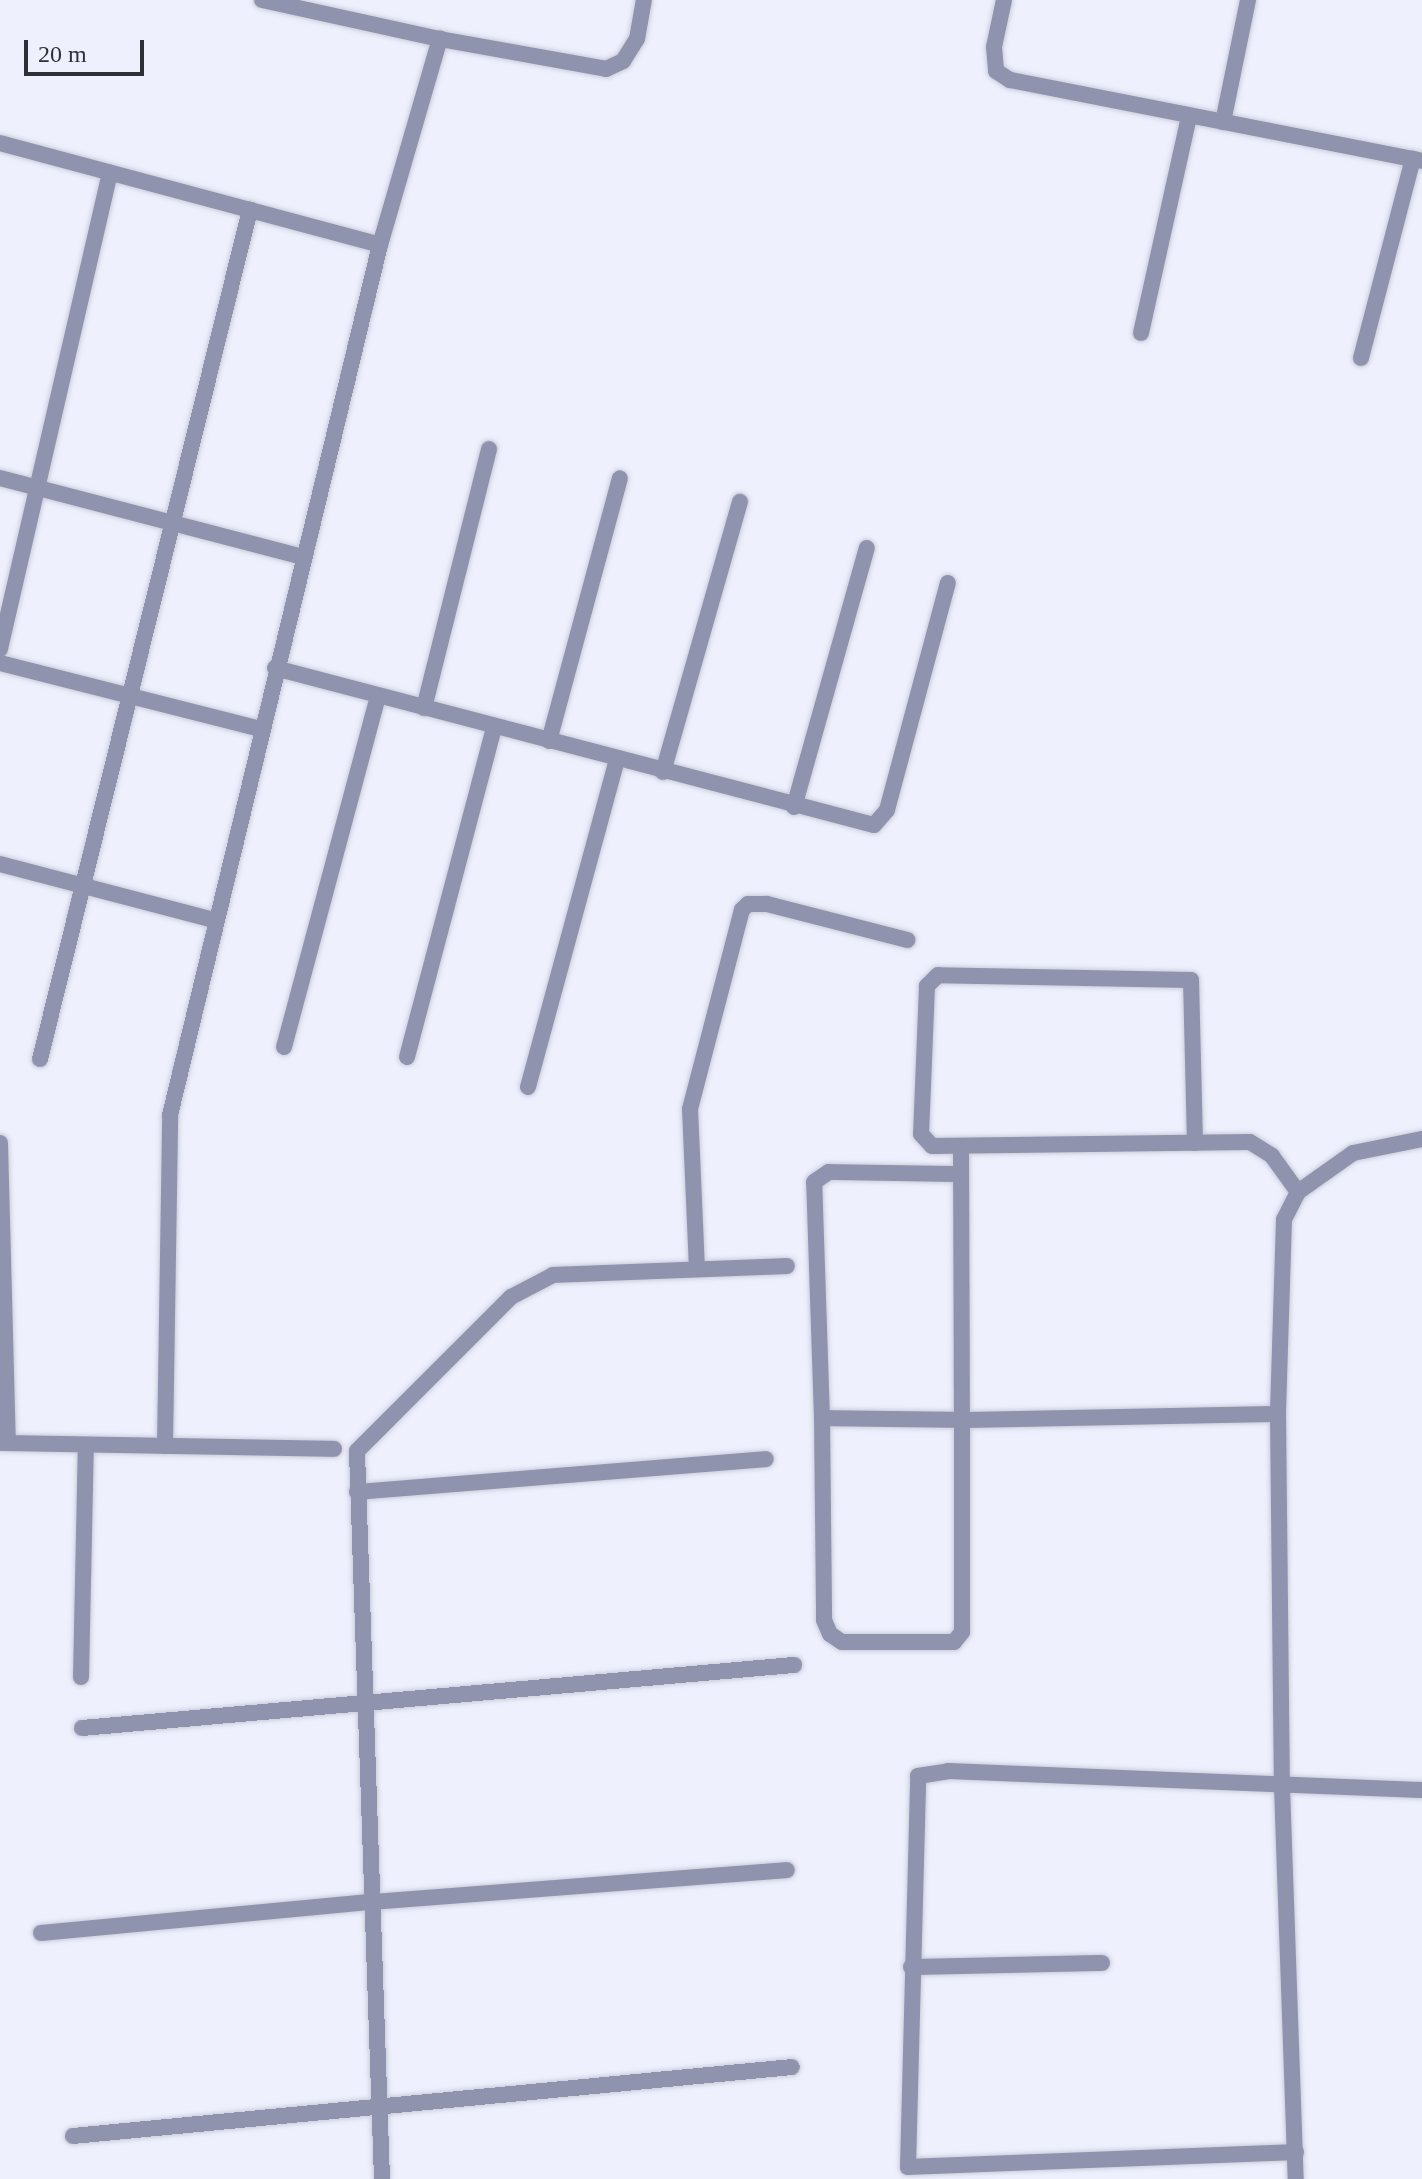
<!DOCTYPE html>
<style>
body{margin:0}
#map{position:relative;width:1422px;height:2179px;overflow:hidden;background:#eef0fe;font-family:Georgia,serif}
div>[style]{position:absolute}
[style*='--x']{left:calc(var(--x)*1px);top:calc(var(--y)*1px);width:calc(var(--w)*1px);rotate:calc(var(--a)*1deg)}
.roads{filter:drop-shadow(0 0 2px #cbcdda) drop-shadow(0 0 2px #cbcdda)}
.minor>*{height:16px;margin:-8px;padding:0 8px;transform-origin:8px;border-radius:8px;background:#9093ae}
span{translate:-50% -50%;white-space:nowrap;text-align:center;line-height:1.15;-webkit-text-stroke:8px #eef0fe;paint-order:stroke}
.scale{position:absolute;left:24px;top:40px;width:120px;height:36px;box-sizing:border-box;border:4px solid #2e3038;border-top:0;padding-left:10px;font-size:24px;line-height:28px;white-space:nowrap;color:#2e3038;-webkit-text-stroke:6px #eef0fe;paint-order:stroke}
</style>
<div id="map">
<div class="roads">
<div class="minor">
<div style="--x:262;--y:0;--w:182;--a:12.4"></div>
<div style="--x:1004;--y:0;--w:48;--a:102"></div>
<div style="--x:994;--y:47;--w:24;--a:85"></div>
<div style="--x:996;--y:71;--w:17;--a:33"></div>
<div style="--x:1010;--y:80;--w:420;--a:11.1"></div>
<div style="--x:1223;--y:122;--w:125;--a:-78.4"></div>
<div style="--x:0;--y:143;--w:393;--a:15"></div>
<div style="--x:1141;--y:333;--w:222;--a:-77.5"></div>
<div style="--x:1361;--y:358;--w:206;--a:-75.4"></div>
<div style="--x:0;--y:478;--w:313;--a:14.6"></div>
<div style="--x:0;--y:649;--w:489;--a:-77"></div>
<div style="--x:0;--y:663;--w:268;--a:14.2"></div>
<div style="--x:275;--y:668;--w:619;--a:14.69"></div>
<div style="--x:874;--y:825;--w:20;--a:-49"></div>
<div style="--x:887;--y:810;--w:235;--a:-75"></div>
<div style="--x:424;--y:708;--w:267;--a:-75.9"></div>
<div style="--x:549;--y:741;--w:272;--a:-74.9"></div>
<div style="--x:663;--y:772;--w:281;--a:-74.1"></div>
<div style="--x:794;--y:807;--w:269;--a:-74.3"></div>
<div style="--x:0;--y:864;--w:220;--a:14.7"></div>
<div style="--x:284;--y:1047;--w:363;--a:-75"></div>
<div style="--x:407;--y:1057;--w:341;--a:-75.2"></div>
<div style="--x:40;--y:1059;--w:875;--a:-76.11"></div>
<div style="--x:528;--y:1087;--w:340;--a:-74.8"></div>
<div style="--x:0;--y:1143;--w:300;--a:88.5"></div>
<div style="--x:1195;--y:1143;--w:163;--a:-91.4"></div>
<div style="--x:1191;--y:980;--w:253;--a:-178.9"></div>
<div style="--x:938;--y:975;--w:16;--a:135"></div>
<div style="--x:927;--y:986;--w:148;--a:92.3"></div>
<div style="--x:921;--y:1134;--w:16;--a:47"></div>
<div style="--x:932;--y:1146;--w:318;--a:-0.7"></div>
<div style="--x:1250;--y:1142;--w:26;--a:32"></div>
<div style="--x:1272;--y:1156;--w:44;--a:54.2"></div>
<div style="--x:1298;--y:1192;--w:31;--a:117"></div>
<div style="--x:1284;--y:1220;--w:194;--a:91.8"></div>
<div style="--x:1278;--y:1414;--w:373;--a:89.4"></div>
<div style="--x:1282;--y:1787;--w:392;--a:88"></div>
<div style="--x:961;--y:1146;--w:274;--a:89.8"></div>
<div style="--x:962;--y:1420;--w:316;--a:-1.1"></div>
<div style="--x:1298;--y:1192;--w:67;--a:-35.3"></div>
<div style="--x:1353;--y:1153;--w:70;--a:-11.5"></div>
<div style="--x:697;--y:1269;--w:160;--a:-92.5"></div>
<div style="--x:690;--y:1109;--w:206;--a:-75.4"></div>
<div style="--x:742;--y:910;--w:8;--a:-45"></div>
<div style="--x:748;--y:904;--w:19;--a:0"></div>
<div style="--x:767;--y:904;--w:145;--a:14.4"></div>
<div style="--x:822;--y:1418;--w:202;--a:89.4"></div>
<div style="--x:824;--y:1620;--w:15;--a:67"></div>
<div style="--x:830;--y:1634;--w:14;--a:34"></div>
<div style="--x:842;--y:1642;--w:112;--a:0"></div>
<div style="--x:954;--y:1642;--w:13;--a:-51"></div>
<div style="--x:962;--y:1632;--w:212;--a:-90"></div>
<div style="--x:962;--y:1420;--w:140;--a:-179.2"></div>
<div style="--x:822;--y:1418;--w:236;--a:-91.9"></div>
<div style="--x:814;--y:1182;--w:18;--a:-34"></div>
<div style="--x:829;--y:1172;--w:132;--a:0.9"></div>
<div style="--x:0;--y:1443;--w:334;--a:1"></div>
<div style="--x:165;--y:1446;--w:331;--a:-89.1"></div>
<div style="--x:170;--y:1115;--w:895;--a:-76.43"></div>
<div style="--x:380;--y:245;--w:215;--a:-73.8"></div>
<div style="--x:440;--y:39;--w:169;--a:10.2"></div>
<div style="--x:606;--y:69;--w:19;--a:-25"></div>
<div style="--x:623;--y:61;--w:26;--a:-58"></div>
<div style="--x:637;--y:39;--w:40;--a:-80"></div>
<div style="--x:357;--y:1492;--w:410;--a:-4.6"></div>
<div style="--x:81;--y:1677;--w:232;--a:-88.8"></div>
<div style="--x:82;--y:1728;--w:715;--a:-5.06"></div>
<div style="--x:41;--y:1933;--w:332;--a:-5.4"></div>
<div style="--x:372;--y:1902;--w:416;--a:-4.4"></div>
<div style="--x:911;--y:1967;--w:191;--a:-1.2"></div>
<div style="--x:73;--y:2136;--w:722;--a:-5.48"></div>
<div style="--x:1296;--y:2152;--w:388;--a:177.8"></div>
<div style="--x:908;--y:2167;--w:391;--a:-88.5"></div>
<div style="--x:918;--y:1776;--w:30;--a:-9"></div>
<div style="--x:948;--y:1771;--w:474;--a:2.3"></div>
<div style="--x:382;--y:2179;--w:728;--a:-91.97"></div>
<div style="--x:357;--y:1451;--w:218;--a:-45"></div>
<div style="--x:511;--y:1297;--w:47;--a:-27.6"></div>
<div style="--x:553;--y:1275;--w:234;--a:-2.2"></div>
</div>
</div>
<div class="scale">20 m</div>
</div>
